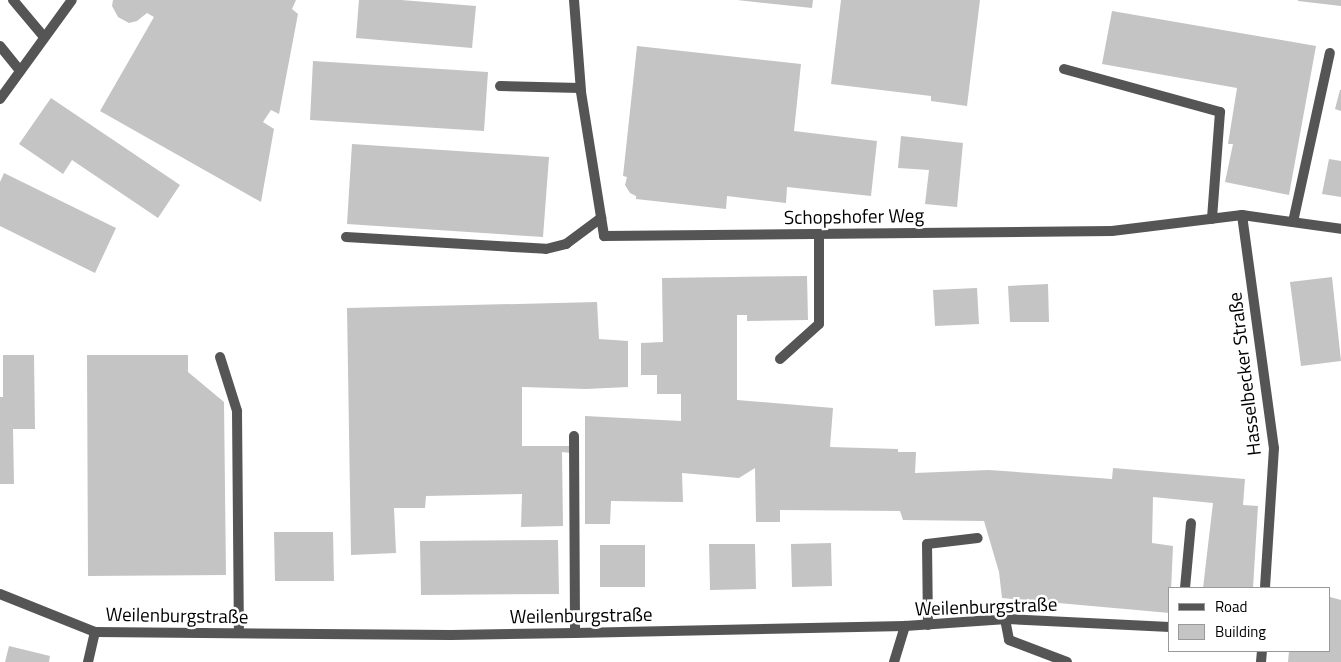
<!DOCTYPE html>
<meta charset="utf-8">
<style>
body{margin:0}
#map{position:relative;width:1341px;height:662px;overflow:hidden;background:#fff;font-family:"Titillium Web",sans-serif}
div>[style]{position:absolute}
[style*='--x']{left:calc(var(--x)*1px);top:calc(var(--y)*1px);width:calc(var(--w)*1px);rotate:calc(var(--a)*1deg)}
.building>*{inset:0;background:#c4c4c4}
.service>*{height:10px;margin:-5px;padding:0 5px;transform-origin:5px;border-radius:5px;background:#555}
.minor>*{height:10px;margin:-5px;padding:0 5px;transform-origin:5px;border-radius:5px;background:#555}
span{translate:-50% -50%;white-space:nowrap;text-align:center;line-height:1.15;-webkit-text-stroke:5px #fff;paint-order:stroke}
.street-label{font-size:19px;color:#000}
.legend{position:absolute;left:1168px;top:587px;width:162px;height:65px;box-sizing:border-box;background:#fff;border:1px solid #999;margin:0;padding:6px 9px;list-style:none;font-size:15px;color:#000}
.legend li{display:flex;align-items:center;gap:10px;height:25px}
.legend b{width:25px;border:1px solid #999}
</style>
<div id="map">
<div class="building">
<div style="clip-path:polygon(113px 0,296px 0,292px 9px,298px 14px,279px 114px,271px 110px,263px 122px,274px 129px,261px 202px,100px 111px,154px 17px,147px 13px,137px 21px,129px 23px,118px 17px,112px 6px)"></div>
<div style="clip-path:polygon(359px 0,401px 0,476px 6px,472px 48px,356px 38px)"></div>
<div style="clip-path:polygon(737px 0,813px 0,812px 8px)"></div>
<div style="clip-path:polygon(841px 0,980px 0,967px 106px,931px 101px,931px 96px,831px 84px)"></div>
<div style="clip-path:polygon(1298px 0,1341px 0,1341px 6px,1298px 1px)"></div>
<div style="clip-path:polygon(1112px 11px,1316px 46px,1289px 195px,1225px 182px,1233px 144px,1228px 144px,1237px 88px,1102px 64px)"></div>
<div style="clip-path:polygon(637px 46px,801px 64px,794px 131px,877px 141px,871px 196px,787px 187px,786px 203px,727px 196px,726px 209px,636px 199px,636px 196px,630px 193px,625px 185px,627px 177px,623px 176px)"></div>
<div style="clip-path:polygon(313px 61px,488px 72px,484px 131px,310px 120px)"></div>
<div style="clip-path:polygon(1340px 90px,1341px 90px,1341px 111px,1335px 109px)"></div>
<div style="clip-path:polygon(51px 98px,180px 185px,158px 218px,72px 160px,63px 174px,19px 144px)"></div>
<div style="clip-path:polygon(901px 136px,963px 143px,957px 207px,925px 204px,929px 170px,898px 168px)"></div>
<div style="clip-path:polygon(352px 144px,549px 157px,543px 237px,347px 224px)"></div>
<div style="clip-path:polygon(1329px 159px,1341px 161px,1341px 197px,1322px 194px)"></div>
<div style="clip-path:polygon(4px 173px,116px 228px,95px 273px,0 226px,0 182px)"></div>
<div style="clip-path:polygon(807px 276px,808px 320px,747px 321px,747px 315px,737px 315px,737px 400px,833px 408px,830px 447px,898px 449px,898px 452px,916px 452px,915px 473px,989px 470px,1112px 479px,1113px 468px,1245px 479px,1243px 505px,1258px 506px,1253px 588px,1203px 588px,1213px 503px,1153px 497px,1152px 543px,1173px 546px,1170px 613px,1002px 598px,999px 572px,984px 521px,903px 520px,900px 511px,780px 510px,780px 522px,756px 522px,755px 468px,739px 478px,682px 473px,683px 502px,611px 501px,610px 524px,585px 524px,585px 416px,681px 421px,681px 394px,657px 394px,657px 375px,641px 375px,641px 343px,663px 342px,662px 278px)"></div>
<div style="clip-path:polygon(1332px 277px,1341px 361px,1301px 366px,1290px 282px)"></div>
<div style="clip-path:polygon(1048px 284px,1049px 322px,1010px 322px,1008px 286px)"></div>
<div style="clip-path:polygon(977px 288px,979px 324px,935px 326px,933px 290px)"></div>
<div style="clip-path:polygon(597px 302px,599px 339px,628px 341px,628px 387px,586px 389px,522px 387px,522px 446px,570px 446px,571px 453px,562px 452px,563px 526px,521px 527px,522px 494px,426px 496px,425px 508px,394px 508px,396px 553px,351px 555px,347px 308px)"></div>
<div style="clip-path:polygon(3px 355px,34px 355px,35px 429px,13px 429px,14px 484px,0 484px,0 397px,3px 397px)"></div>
<div style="clip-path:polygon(87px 355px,188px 355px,188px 372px,224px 402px,226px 575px,88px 576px)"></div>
<div style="clip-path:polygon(274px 532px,333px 532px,334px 581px,275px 581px)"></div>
<div style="clip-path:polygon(558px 540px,559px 594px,421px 595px,420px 541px)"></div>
<div style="clip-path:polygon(831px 543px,832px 586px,792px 587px,791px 544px)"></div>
<div style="clip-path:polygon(709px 544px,755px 544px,756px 589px,710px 590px)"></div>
<div style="clip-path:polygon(600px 545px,645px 545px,645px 587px,600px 587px)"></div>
<div style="clip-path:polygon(1330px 597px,1341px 600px,1341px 662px,1288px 662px,1289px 651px,1330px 651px)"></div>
<div style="clip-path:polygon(9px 646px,50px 656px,49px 662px,5px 662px)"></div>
</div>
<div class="service">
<div style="--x:13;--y:0;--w:48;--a:50"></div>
<div style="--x:0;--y:46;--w:32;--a:51"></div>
<div style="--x:1064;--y:69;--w:162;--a:15.4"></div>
<div style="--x:1220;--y:112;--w:107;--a:94.3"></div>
<div style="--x:500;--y:86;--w:80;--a:1.4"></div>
<div style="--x:1293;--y:222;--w:173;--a:-77.7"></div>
<div style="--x:346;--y:237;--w:200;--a:3.4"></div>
<div style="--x:546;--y:249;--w:21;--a:-14"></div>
<div style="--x:566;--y:244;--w:44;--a:-36.6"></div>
<div style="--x:220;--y:357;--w:57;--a:72.5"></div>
<div style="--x:237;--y:411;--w:222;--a:89.5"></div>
<div style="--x:780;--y:359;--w:52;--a:-41.9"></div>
<div style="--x:819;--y:324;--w:90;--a:-90"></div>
<div style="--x:574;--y:436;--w:197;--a:89.7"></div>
<div style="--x:1185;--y:588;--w:65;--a:-84.7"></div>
<div style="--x:1005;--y:619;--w:21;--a:79"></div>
<div style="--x:1009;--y:640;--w:62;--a:20.8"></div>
<div style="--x:928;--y:625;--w:81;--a:-90.7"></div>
<div style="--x:927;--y:544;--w:51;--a:-6.7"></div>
</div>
<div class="minor">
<div style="--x:574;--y:0;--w:92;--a:85.6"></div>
<div style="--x:581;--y:92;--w:146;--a:80.9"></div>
<div style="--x:604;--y:236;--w:508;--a:-0.56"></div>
<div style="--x:1112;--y:231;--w:131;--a:-7"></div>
<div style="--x:1242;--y:215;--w:100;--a:8"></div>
<div style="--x:0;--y:99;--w:122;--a:-54"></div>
<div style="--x:1242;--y:215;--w:235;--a:82.2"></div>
<div style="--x:1274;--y:448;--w:140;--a:93.7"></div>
<div style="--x:0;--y:594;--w:102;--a:21.8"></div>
<div style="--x:95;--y:632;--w:356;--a:0.5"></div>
<div style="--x:451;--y:635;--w:124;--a:-0.9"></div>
<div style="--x:575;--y:633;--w:330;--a:-1.2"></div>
<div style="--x:905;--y:626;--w:102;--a:-3.9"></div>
<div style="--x:1007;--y:619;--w:163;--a:2.8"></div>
<div style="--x:88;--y:662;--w:31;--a:-77"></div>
<div style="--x:894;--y:662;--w:38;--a:-73"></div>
<div style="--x:1261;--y:662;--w:11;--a:-85"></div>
</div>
<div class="street-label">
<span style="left:854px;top:216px;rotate:-1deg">Schopshofer Weg</span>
<span style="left:1244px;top:374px;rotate:-97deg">Hasselbecker Straße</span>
<span style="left:986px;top:606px;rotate:-2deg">Weilenburgstraße</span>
<span style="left:177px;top:615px;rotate:1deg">Weilenburgstraße</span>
<span style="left:581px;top:615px;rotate:-1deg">Weilenburgstraße</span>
</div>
<ul class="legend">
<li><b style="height:6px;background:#555"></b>Road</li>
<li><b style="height:14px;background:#c4c4c4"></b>Building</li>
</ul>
</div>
